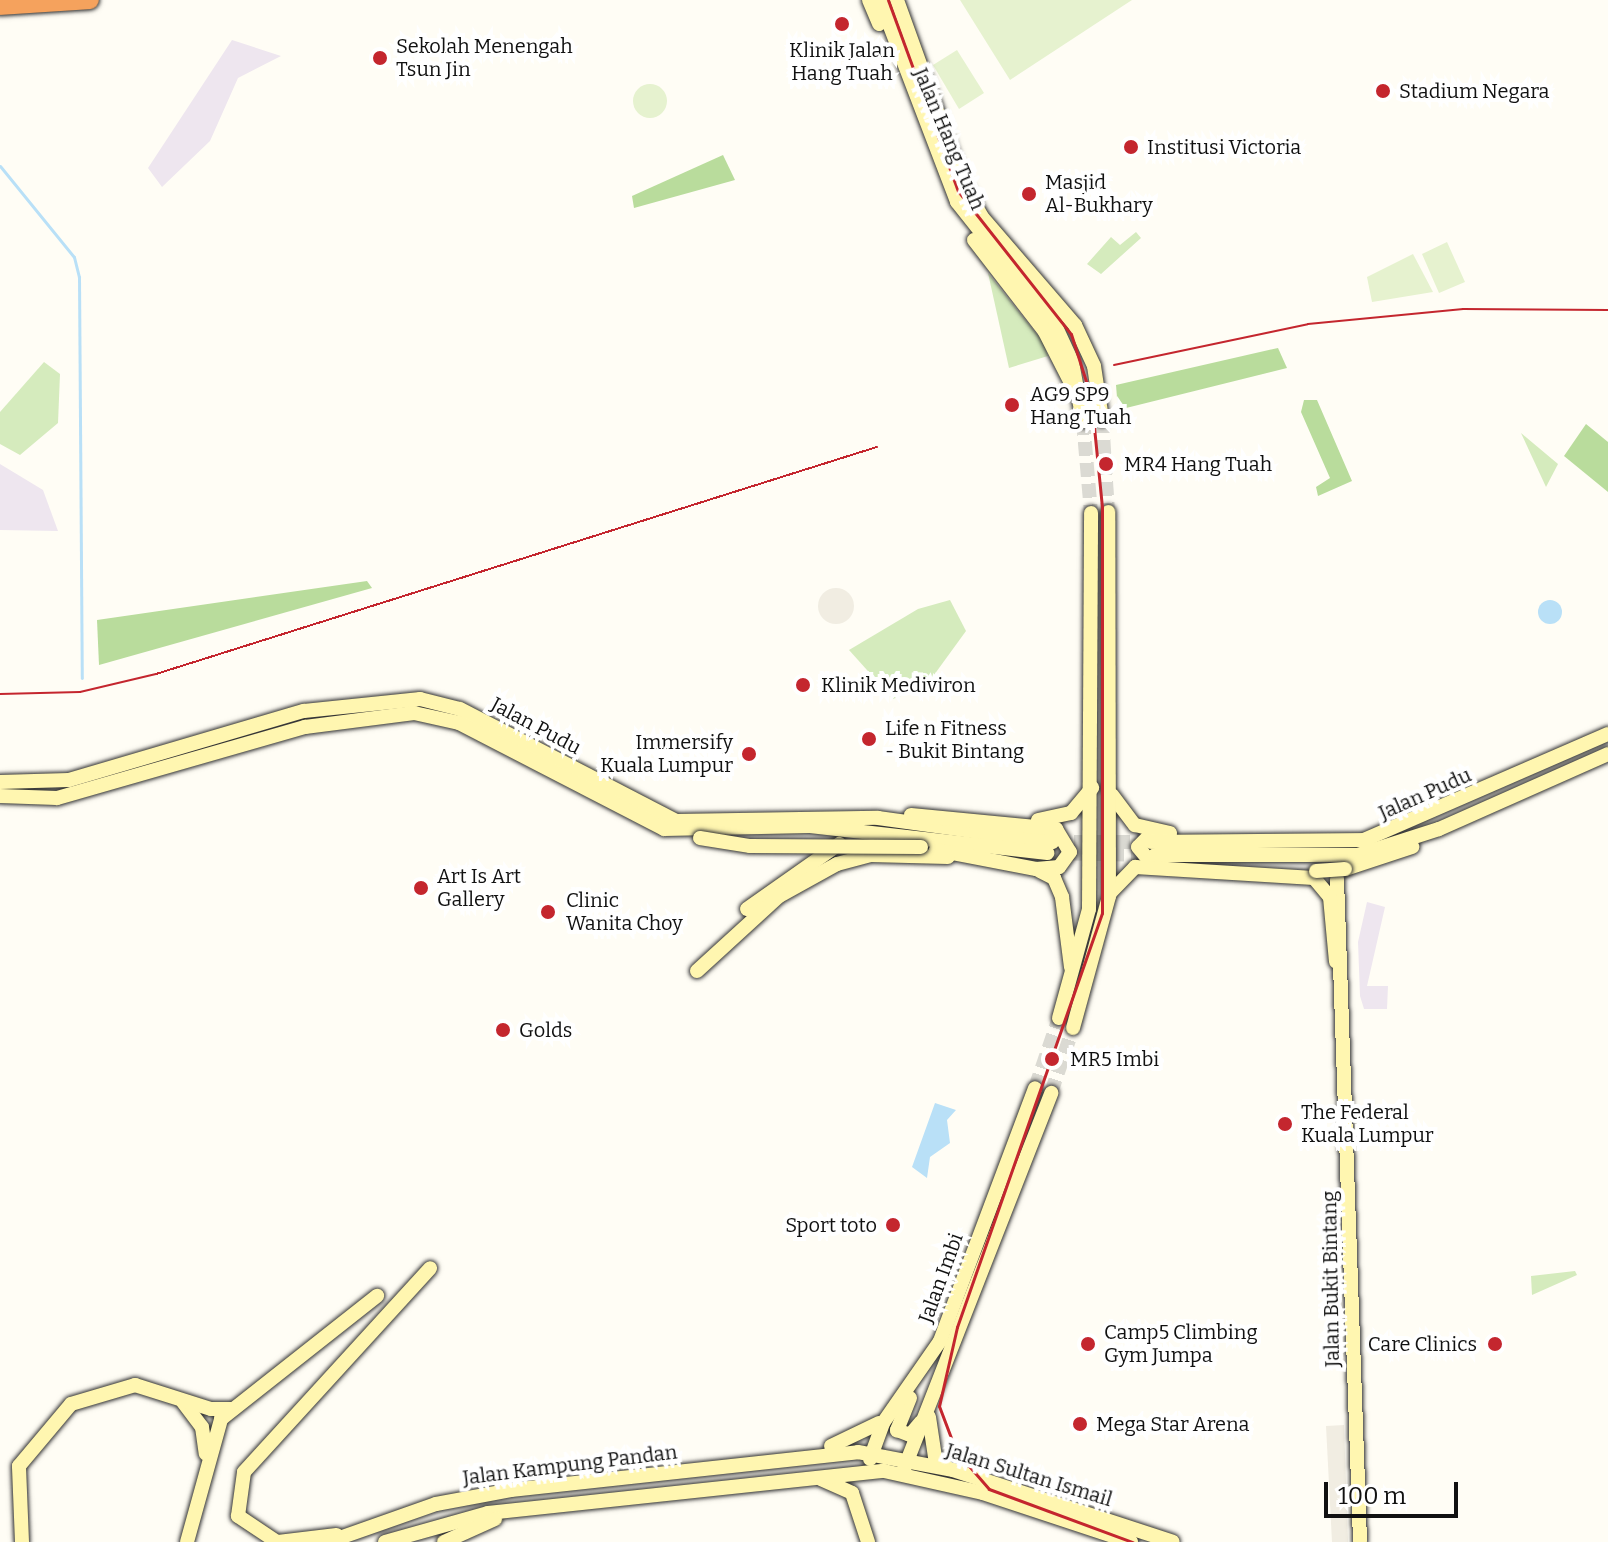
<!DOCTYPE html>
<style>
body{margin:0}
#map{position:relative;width:1608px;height:1542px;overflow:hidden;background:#fffdf5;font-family:Bitter,serif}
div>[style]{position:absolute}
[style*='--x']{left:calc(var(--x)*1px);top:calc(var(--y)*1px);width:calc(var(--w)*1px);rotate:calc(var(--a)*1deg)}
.industrial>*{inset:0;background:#eee6ef}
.green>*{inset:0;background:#d5ebbd}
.forest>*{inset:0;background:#b9dc9c}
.pitch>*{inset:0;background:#e6f2cf}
.round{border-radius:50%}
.plaza>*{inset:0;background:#f1ede2}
.water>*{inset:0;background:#b9e0f7}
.stream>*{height:3px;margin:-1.5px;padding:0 1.5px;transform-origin:1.5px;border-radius:1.5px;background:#b9e0f7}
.secondary-tunnel>*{height:14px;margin-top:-7px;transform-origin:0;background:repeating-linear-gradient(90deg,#dbdad3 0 14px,transparent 0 21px)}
.roads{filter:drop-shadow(0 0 2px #333) drop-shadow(0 0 2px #333)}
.secondary>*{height:14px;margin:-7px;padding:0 7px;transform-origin:7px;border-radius:7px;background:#fff6b0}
.highway>*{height:18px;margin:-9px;padding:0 9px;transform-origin:9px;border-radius:9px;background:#f5a25d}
.tram>*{height:2px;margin:-1px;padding:0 1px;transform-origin:1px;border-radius:1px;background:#c4262e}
.rail>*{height:3px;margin:-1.5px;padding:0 1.5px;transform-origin:1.5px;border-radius:1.5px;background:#c4262e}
.bridges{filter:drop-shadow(0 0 2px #333) drop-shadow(0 0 2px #333)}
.secondary-bridge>*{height:14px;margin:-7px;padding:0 7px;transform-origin:7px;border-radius:7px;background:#fff6b0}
.dots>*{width:22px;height:22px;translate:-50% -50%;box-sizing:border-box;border:4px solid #fff;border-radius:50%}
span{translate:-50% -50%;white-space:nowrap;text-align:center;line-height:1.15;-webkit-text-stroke:8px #fff;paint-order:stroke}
.poi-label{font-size:20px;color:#111}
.left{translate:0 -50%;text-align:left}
.right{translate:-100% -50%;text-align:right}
.street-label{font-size:20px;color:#111}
.scale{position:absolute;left:1324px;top:1482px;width:134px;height:36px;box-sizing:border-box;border:4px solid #111;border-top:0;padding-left:10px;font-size:24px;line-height:28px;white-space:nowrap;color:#111;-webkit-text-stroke:6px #fff;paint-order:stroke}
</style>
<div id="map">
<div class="industrial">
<div style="clip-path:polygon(232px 40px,281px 56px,238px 78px,210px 141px,162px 187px,148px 168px)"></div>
<div style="clip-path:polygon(0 464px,43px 490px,58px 531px,0 530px)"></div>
<div style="clip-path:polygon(1367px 902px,1385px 907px,1367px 986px,1388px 986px,1387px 1009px,1364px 1009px,1360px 996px,1358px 942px)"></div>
</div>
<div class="green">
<div style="clip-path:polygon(1136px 232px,1141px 238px,1101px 274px,1087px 264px,1111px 237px,1120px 245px)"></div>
<div style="clip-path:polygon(988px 273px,1043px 342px,1048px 356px,1009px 368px)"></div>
<div style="clip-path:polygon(44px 362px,60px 374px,58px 423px,20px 455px,0 444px,0 412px)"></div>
<div style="clip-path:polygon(1521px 433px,1558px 464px,1546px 487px)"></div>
<div style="clip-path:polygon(950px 600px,966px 631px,926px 686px,893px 699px,849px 650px,918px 609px)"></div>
<div style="clip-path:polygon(1575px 1271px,1577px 1275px,1532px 1295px,1531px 1276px)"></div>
</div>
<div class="forest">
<div style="clip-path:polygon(723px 155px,735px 180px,634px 208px,632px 196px)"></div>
<div style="clip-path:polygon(1278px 348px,1287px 368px,1118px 410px,1116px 385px)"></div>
<div style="clip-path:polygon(1304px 400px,1317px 400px,1352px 481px,1318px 496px,1316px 487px,1330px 478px,1301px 412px)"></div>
<div style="clip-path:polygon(1586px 424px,1608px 442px,1608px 492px,1564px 456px)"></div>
<div style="clip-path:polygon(367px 581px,372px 588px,99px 665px,97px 620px)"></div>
</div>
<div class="pitch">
<div style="clip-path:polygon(960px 0,1132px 0,1010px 80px)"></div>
<div style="clip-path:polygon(957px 50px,984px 93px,959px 109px,933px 65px)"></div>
<div class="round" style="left:633px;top:84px;width:34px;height:34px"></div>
<div style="clip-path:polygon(1447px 242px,1465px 282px,1439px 293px,1422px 254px)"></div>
<div style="clip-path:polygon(1413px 254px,1433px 292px,1372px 302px,1367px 277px)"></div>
</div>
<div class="plaza">
<div class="round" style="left:818px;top:588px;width:36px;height:36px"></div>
<div style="clip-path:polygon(1344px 1425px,1348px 1542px,1332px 1542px,1326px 1426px)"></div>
</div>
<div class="water">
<div class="round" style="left:1538px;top:600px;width:24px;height:24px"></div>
<div style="clip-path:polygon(935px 1103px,956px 1110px,947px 1120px,950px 1143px,930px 1157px,927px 1178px,912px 1167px)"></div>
</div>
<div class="stream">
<div style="--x:0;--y:166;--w:117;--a:50.9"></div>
<div style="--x:74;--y:257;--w:21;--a:76"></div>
<div style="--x:79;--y:277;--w:401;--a:89.6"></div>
</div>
<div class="secondary-tunnel">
<div style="--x:1102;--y:419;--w:93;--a:86.3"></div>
<div style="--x:1083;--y:421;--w:92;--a:85"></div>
<div style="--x:1053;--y:842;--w:98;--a:0"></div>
<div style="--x:1047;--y:853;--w:107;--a:1.1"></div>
<div style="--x:1035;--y:1088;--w:74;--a:-71.1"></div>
<div style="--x:1051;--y:1093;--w:69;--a:-71.3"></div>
</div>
<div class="roads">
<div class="secondary">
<div style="--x:869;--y:0;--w:26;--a:67"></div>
<div style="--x:880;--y:0;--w:216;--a:69.1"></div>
<div style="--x:957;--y:202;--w:157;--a:51.5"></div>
<div style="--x:1055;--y:325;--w:41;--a:65.3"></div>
<div style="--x:1072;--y:362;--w:60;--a:79.4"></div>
<div style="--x:897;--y:0;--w:192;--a:70.2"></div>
<div style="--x:962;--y:181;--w:41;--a:60.9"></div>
<div style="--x:982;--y:217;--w:143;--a:49.3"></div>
<div style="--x:1075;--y:325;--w:45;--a:65.1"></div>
<div style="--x:1094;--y:366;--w:54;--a:81.4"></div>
<div style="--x:974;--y:240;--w:116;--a:52.3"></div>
<div style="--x:1045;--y:332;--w:59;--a:63"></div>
<div style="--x:0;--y:782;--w:69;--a:-1.7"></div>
<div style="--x:69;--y:780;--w:245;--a:-16.4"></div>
<div style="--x:304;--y:711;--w:117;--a:-5.9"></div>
<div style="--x:420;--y:699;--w:41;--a:14"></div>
<div style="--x:460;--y:709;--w:243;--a:27.4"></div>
<div style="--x:676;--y:821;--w:202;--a:-0.9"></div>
<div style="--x:878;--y:818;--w:176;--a:7.9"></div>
<div style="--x:1112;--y:795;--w:38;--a:53"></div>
<div style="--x:1135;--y:825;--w:36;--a:13"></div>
<div style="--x:0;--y:796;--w:57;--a:2"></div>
<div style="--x:57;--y:798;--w:258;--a:-16"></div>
<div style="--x:305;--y:727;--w:110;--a:-7.3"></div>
<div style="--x:414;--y:713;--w:46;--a:12.5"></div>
<div style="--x:459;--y:723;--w:231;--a:27.3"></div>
<div style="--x:664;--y:829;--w:146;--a:-1.2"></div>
<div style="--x:810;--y:826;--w:239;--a:6.5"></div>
<div style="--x:911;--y:815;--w:146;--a:5.5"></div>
<div style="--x:1056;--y:829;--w:27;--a:59"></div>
<div style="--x:1070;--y:852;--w:19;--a:126"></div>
<div style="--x:1059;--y:867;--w:23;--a:175"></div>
<div style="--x:1036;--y:869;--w:102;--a:-169.2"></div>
<div style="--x:1038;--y:820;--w:34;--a:-12"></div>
<div style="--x:1071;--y:813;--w:33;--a:-50"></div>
<div style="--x:1153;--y:832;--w:21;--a:135"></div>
<div style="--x:1138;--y:847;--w:26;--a:50"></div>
<div style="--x:1151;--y:842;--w:213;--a:-0.5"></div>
<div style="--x:1364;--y:840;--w:266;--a:-23.5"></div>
<div style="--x:1155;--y:855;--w:203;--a:0"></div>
<div style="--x:1358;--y:855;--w:85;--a:-17.8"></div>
<div style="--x:1439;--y:829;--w:185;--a:-23.9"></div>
<div style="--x:1345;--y:869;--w:71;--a:-18.2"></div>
<div style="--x:1040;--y:871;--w:16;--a:27"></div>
<div style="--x:1054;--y:878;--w:21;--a:67"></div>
<div style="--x:1062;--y:897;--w:71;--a:82.7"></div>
<div style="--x:1337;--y:879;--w:663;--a:88.01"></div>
<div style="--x:1111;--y:892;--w:35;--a:-46"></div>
<div style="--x:1135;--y:867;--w:179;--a:3.5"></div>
<div style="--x:1314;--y:878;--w:25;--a:50"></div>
<div style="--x:1330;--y:897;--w:65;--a:84.7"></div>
<div style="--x:747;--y:909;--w:113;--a:-35.2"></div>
<div style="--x:697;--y:971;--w:111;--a:-42.4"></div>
<div style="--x:779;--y:896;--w:66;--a:-28.9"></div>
<div style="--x:837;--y:864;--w:34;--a:-15"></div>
<div style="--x:870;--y:855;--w:78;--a:1.5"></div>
<div style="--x:1059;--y:1018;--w:113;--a:-74.6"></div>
<div style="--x:1089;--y:909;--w:396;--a:-89.7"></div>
<div style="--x:1073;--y:1028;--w:137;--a:-74.7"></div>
<div style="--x:1109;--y:896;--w:384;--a:-90.1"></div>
<div style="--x:910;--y:1398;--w:35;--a:112"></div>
<div style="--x:897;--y:1430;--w:14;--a:21"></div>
<div style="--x:910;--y:1435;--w:17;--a:-50"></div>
<div style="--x:183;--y:1402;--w:31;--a:53"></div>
<div style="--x:202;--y:1427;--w:27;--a:82"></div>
<div style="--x:929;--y:1417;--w:40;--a:81.5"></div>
<div style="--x:935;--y:1457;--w:18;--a:41"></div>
<div style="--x:831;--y:1446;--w:53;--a:-25.6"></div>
<div style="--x:870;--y:1459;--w:38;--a:-70"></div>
<div style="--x:883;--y:1423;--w:100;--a:-55.2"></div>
<div style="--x:940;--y:1341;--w:270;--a:-69.4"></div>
<div style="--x:904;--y:1469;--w:404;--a:-68.6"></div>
<div style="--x:821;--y:1479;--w:34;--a:24"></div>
<div style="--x:852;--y:1493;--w:52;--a:71.9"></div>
<div style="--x:22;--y:1542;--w:76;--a:-92.3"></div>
<div style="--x:19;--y:1466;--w:81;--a:-50"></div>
<div style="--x:71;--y:1404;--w:67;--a:-16.5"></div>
<div style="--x:135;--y:1385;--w:80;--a:17.5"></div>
<div style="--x:211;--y:1409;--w:22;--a:0"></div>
<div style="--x:187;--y:1542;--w:128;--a:-74.5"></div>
<div style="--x:221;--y:1419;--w:199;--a:-38.3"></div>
<div style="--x:277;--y:1542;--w:47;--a:-146.3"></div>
<div style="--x:238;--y:1516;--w:44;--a:-82.2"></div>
<div style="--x:244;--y:1472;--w:276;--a:-47.6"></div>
<div style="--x:278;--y:1542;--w:59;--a:-6.8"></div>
<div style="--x:328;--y:1542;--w:114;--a:-19.4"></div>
<div style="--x:436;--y:1504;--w:76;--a:-10.6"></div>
<div style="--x:511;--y:1490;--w:349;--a:-6.2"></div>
<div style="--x:858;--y:1452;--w:97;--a:10.7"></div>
<div style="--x:953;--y:1470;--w:231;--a:18.1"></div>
<div style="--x:385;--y:1542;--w:107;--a:-15.7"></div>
<div style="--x:488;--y:1513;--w:398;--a:-6.1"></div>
<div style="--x:884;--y:1471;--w:101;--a:12.5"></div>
<div style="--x:983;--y:1493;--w:156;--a:18.3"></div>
<div style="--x:444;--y:1542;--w:56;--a:-24.3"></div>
</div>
<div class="highway">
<div style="--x:0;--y:6;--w:90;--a:-3.8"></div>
</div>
</div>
<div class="tram">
<div style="--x:1114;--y:365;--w:198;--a:-11.9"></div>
<div style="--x:1308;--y:324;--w:156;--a:-5.5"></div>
<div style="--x:1463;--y:309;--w:145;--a:0.4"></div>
<div style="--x:0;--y:694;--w:80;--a:-1.4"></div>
<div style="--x:80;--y:692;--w:78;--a:-13.3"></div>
<div style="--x:156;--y:674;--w:756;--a:-17.48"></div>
</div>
<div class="rail">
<div style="--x:888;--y:0;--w:203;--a:69.9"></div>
<div style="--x:958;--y:191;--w:182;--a:51.7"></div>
<div style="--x:1071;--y:334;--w:66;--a:72.4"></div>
<div style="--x:1091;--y:397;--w:111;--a:84.3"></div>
<div style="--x:1102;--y:507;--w:406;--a:90"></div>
<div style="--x:1102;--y:913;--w:439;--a:109.3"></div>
<div style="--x:957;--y:1327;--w:81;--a:102.8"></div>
<div style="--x:939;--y:1406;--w:48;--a:69.3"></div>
<div style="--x:956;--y:1451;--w:50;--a:49"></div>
<div style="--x:989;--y:1489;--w:153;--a:20.3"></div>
</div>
<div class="bridges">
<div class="secondary-bridge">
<div style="--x:700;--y:838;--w:51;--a:9.1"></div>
<div style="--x:750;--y:846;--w:171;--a:0.3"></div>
<div style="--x:1316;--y:871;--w:29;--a:-4"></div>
</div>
</div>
<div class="dots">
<div style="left:842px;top:24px;background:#c4262e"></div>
<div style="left:380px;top:58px;background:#c4262e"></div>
<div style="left:1383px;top:91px;background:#c4262e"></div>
<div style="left:1131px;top:147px;background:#c4262e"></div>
<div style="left:1029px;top:194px;background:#c4262e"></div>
<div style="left:1012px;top:405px;background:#c4262e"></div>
<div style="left:1106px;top:464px;background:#c4262e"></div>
<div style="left:803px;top:685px;background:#c4262e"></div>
<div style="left:869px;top:739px;background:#c4262e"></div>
<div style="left:749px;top:754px;background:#c4262e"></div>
<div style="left:421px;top:888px;background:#c4262e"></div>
<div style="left:548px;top:912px;background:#c4262e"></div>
<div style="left:503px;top:1030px;background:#c4262e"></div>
<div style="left:1052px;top:1059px;background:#c4262e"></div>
<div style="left:1285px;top:1124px;background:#c4262e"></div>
<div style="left:893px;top:1225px;background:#c4262e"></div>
<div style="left:1088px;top:1344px;background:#c4262e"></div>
<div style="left:1495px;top:1344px;background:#c4262e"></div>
<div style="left:1080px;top:1424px;background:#c4262e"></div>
</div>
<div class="poi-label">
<span class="left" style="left:396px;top:58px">Sekolah Menengah<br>Tsun Jin</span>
<span style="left:842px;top:62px">Klinik Jalan<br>Hang Tuah</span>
<span class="left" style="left:1399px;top:91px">Stadium Negara</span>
<span class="left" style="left:1147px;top:147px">Institusi Victoria</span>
<span class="left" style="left:1045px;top:194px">Masjid<br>Al-Bukhary</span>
<span class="left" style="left:1030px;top:406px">AG9 SP9<br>Hang Tuah</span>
<span class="left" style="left:1124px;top:464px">MR4 Hang Tuah</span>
<span class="left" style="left:821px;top:685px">Klinik Mediviron</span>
<span class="left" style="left:885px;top:740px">Life n Fitness<br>- Bukit Bintang</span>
<span class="right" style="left:733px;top:754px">Immersify<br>Kuala Lumpur</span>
<span class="left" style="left:437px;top:888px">Art Is Art<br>Gallery</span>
<span class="left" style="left:566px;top:912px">Clinic<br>Wanita Choy</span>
<span class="left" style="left:519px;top:1030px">Golds</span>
<span class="left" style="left:1070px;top:1059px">MR5 Imbi</span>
<span class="left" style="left:1301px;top:1124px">The Federal<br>Kuala Lumpur</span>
<span class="right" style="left:877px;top:1225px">Sport toto</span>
<span class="left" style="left:1104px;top:1344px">Camp5 Climbing<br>Gym Jumpa</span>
<span class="right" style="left:1477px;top:1344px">Care Clinics</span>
<span class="left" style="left:1096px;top:1424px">Mega Star Arena</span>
</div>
<div class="street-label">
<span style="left:949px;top:139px;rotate:67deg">Jalan Hang Tuah</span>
<span style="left:536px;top:726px;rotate:28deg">Jalan Pudu</span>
<span style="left:1425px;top:794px;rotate:-24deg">Jalan Pudu</span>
<span style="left:941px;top:1278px;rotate:-70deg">Jalan Imbi</span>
<span style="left:1331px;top:1279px;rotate:-91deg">Jalan Bukit Bintang</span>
<span style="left:570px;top:1465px;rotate:-7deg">Jalan Kampung Pandan</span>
<span style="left:1029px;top:1475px;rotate:17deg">Jalan Sultan Ismail</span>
</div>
<div class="scale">100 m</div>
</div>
